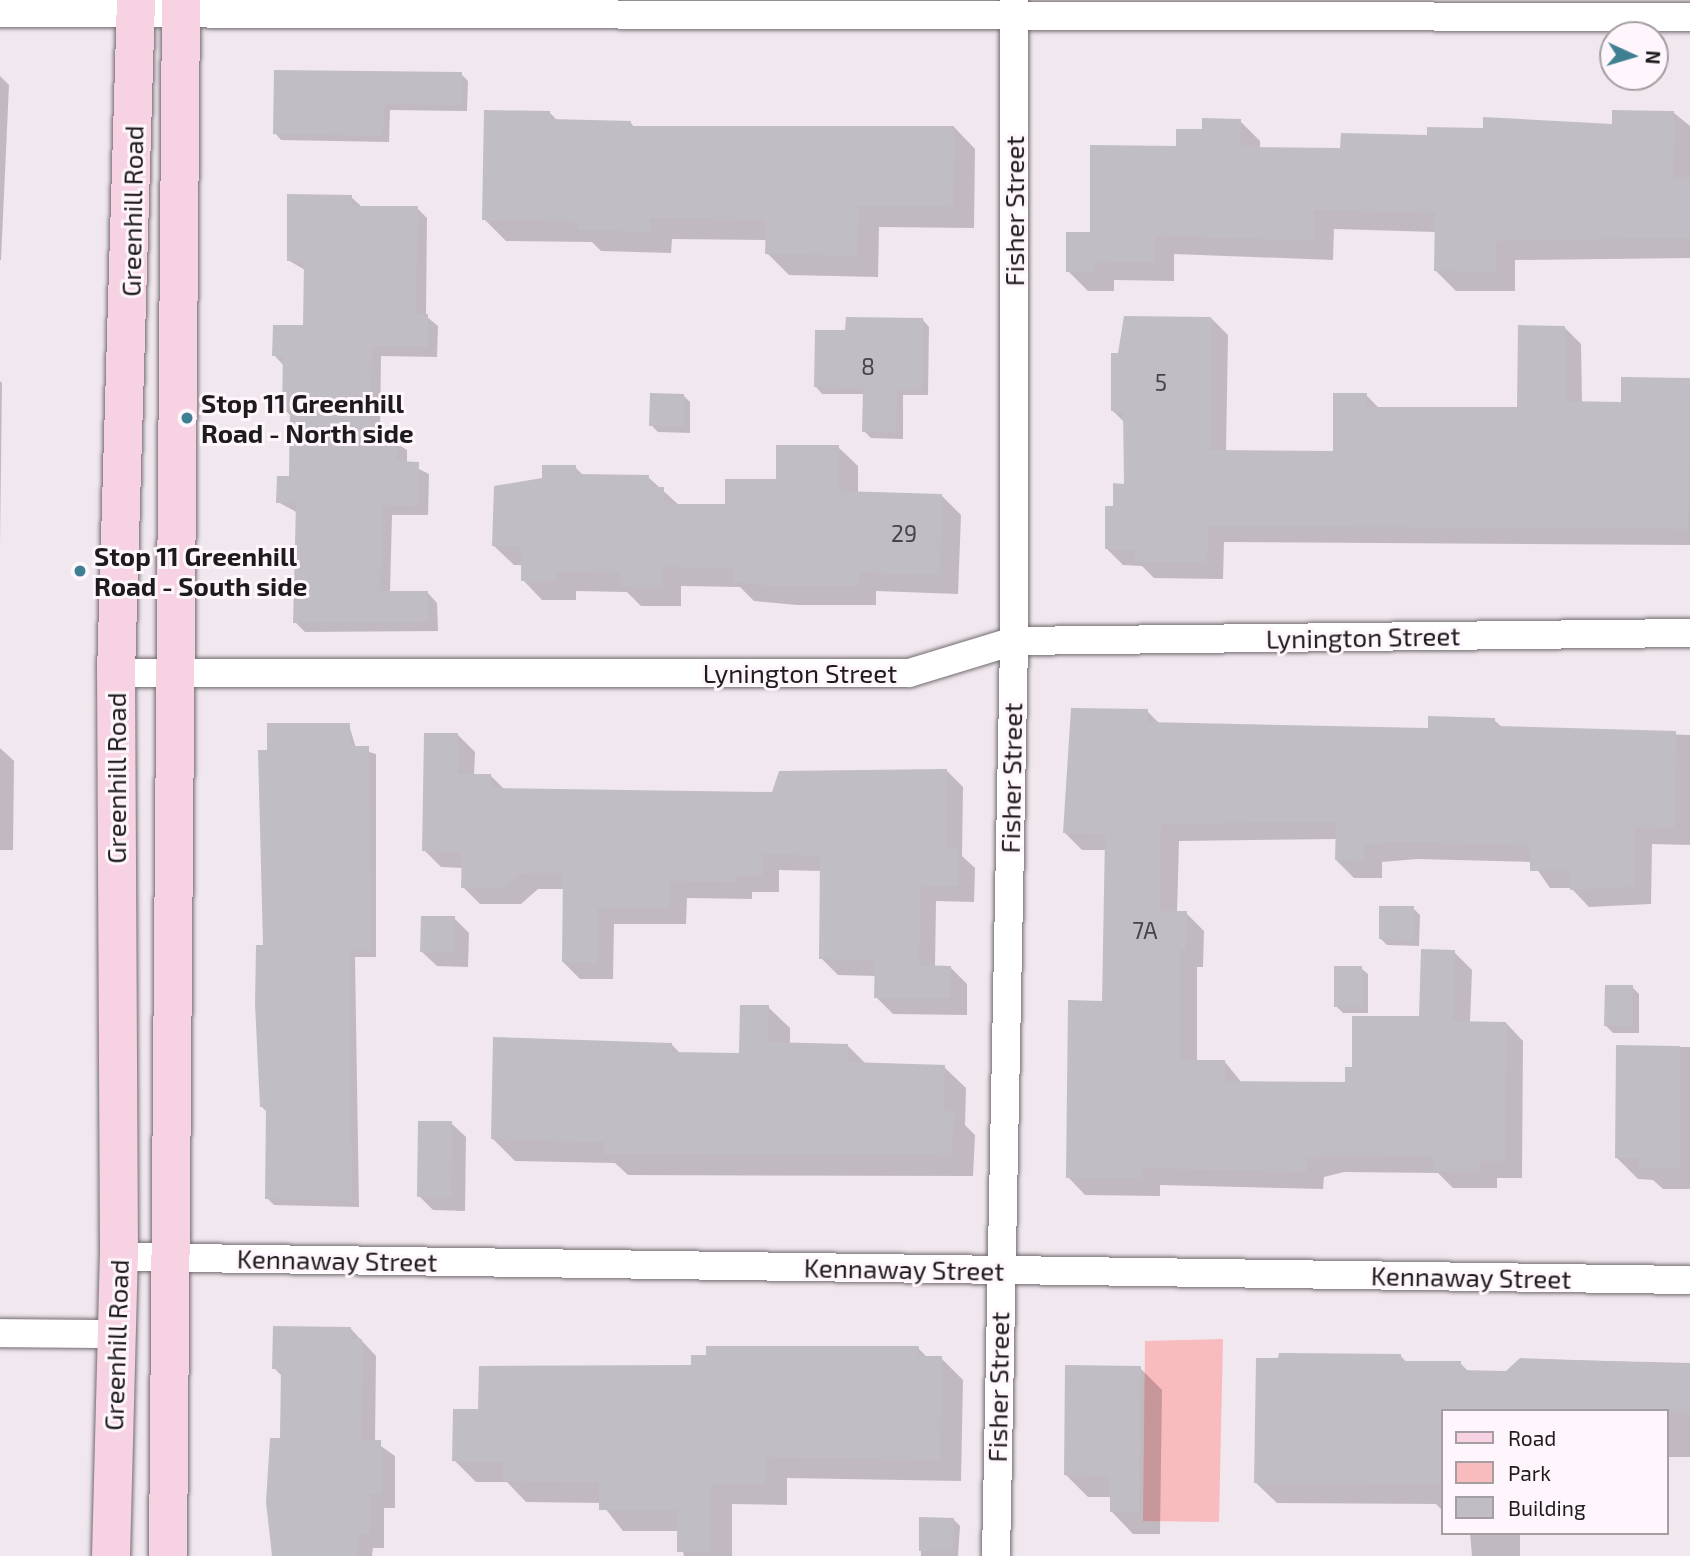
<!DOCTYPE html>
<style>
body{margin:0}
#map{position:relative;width:1690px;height:1556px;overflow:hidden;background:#f1e8ef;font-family:"Exo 2",sans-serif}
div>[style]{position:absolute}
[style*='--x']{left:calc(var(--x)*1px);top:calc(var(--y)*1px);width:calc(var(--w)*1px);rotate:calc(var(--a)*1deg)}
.green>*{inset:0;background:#f8bcbe}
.shadow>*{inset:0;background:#0003}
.building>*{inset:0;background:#c1bdc5}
.roads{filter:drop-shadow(0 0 2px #726b70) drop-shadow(0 0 2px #726b70)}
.street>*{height:28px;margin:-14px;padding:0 14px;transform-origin:14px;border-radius:14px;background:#fff}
.secondary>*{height:38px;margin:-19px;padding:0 19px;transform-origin:19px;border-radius:19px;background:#f6d2e2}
.dots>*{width:19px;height:19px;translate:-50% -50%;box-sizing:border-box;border:4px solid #fef6fc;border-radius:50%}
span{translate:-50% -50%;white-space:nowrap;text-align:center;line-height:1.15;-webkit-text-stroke:6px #fef6fc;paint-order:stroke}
.number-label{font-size:23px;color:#474448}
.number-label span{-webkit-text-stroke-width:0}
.street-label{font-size:26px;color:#1e1b1e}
.poi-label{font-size:26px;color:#1e1b1e;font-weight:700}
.left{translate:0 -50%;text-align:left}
.legend{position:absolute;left:1441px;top:1409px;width:228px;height:126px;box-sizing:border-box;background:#fef6fc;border:2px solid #a49ea3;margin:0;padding:9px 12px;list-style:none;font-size:21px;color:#1e1b1e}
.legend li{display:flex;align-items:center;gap:14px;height:35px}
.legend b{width:35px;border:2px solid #a49ea3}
.north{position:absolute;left:1599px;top:21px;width:70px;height:70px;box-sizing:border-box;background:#fef6fc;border:2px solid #a49ea3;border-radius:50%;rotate:94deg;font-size:19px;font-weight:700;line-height:28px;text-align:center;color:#1e1b1e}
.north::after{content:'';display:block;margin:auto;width:24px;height:32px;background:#3f7f92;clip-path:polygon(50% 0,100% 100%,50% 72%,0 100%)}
</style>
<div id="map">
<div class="green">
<div style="clip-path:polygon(1223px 1339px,1219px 1522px,1143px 1521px,1145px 1341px)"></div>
</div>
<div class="shadow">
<div style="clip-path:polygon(461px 74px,468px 81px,467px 111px,390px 110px,389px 142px,281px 140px,275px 133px)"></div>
<div style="clip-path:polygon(0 76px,9px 85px,1px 260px,0 260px)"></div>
<div style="clip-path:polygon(549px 112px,558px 121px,630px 122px,635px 128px,954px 127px,975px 149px,974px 228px,879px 227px,878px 277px,789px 275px,767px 253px,767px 240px,672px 239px,671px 253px,601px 251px,592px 242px,506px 241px,484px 219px)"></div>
<div style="clip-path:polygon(1674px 113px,1690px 126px,1690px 258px,1515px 260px,1515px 291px,1456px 291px,1436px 271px,1436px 232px,1334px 229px,1333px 260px,1174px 254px,1174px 281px,1114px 280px,1114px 291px,1088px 291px,1068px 271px,1091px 234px,1178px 147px,1204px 131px,1240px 121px,1260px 141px,1260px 149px,1342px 150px,1429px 137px,1614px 126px)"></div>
<div style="clip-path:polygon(351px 197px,362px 207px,417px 208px,427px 218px,426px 316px,438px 326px,437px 357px,381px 356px,380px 433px,407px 450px,407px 463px,429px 474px,428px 515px,392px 515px,390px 592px,427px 592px,437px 603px,438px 631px,305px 632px,295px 622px,298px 513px,278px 502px,290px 478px,292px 417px,283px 408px,284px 366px,274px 355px,305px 327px,305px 270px,288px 260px)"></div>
<div style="clip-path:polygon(1211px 318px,1228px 335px,1226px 452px,1335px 453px,1366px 395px,1380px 409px,1518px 409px,1564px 327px,1581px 344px,1582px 403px,1622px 403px,1623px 379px,1690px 380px,1690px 545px,1224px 542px,1223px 579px,1154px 578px,1142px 566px,1123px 565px,1106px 548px,1125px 485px,1125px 423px,1112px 410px)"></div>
<div style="clip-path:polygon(923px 320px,929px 327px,928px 395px,903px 395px,903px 439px,871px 438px,864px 431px,864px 394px,822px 394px,816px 387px,847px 332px)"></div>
<div style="clip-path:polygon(0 381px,2px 383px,0 546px)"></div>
<div style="clip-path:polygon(683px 395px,690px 402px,690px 433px,658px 432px,651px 425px)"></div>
<div style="clip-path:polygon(838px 447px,858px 466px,858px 493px,941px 495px,961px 515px,958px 594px,876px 591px,876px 605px,797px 605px,754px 601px,740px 587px,681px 586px,681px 606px,641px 606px,627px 592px,576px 591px,576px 600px,542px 600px,523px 580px,523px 565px,514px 565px,494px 546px,544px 479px,575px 467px,584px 476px,648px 477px,680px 506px,726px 506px)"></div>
<div style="clip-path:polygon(1147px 711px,1160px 724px,1430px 730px,1494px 720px,1503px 728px,1690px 735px,1690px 845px,1652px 844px,1651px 904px,1589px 907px,1571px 888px,1550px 888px,1532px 862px,1417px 859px,1382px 862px,1382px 878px,1354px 878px,1336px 860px,1337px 839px,1179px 841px,1177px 913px,1186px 913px,1204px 931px,1203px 967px,1197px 967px,1197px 1062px,1225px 1062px,1242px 1083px,1346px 1084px,1354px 1069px,1421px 1018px,1454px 952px,1472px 970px,1470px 1023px,1506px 1023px,1523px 1041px,1522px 1178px,1497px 1178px,1497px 1188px,1453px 1188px,1438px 1173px,1344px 1172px,1324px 1177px,1323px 1189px,1160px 1185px,1160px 1196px,1085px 1195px,1068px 1177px,1104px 1002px,1107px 850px,1082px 850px,1064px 832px)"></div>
<div style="clip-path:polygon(349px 725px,356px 748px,376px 754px,376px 957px,355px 957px,359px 1207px,274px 1205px,267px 1198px,268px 1113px,261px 1106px,269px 752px)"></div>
<div style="clip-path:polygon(458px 735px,475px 752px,474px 776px,491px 776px,505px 790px,774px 793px,946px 770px,963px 787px,962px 856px,975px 868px,974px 902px,936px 901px,935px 967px,950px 967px,967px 984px,967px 1015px,893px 1014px,876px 997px,876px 976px,838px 975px,821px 958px,822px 871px,779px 870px,779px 892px,752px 892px,752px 899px,687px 898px,686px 924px,614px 924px,613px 979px,580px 979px,563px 962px,565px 889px,538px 889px,521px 904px,480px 904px,463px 887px,463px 868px,441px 867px,424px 850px)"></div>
<div style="clip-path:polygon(0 748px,14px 761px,13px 850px,0 850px)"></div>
<div style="clip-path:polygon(1413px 908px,1420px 915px,1419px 946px,1387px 945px,1380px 938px)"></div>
<div style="clip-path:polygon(454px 918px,469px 933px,468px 967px,437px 966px,422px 952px)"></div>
<div style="clip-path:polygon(1361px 968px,1368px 974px,1368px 1013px,1343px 1013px,1336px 1006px)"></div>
<div style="clip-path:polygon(1632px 987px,1639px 994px,1639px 1033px,1613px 1033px,1606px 1026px)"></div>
<div style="clip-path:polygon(768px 1007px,790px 1028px,790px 1044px,848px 1046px,866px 1064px,944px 1067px,966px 1088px,965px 1125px,975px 1135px,973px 1176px,628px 1175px,615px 1163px,515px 1161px,493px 1139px,671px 1044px,681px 1054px,740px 1055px)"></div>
<div style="clip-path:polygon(1617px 1047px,1690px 1047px,1690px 1189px,1663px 1189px,1653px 1180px,1638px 1179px,1616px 1157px)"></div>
<div style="clip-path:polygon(451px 1123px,466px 1137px,465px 1211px,433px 1210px,419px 1196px)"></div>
<div style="clip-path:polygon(351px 1329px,376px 1356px,375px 1442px,395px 1456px,395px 1508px,384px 1508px,384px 1548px,373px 1548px,372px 1556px,274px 1556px,283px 1377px,274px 1368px)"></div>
<div style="clip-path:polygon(918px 1348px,928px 1358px,941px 1358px,963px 1380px,961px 1481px,787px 1478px,787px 1505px,732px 1504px,732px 1556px,684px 1556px,679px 1531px,623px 1531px,601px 1503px,526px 1502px,507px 1482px,476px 1482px,454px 1460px,480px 1411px,693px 1366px)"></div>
<div style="clip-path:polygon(1400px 1355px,1407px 1363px,1460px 1363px,1469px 1372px,1507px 1373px,1520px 1359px,1690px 1363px,1690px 1465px,1690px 1457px,1667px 1457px,1667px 1411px,1443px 1411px,1443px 1511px,1436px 1504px,1277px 1503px,1256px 1483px)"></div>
<div style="clip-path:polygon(1140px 1368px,1162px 1390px,1160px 1534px,1133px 1534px,1112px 1512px,1112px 1497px,1088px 1497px,1066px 1475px)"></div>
<div style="clip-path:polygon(921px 1519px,953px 1519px,960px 1526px,958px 1556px,921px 1556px)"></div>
<div style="clip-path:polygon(1470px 1533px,1520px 1533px,1520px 1556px,1472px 1556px)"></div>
</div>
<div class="building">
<div style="clip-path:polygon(274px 70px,462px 72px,461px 105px,384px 104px,383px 136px,273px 134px)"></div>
<div style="clip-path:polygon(484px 110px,550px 111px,550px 119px,631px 121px,630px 126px,954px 126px,953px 207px,858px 206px,857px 256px,765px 254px,766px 220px,650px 218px,650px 232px,578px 230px,578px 221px,482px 220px)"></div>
<div style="clip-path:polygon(1612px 110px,1674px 111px,1673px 179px,1690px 179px,1690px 238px,1496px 241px,1496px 272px,1434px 271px,1435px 213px,1314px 210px,1314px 241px,1155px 235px,1155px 262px,1095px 261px,1095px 272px,1066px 272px,1066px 232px,1090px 232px,1090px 145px,1176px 146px,1176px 129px,1202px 129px,1202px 118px,1241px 119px,1240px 147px,1340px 148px,1341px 133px,1427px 135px,1427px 127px,1483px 128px,1483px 117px,1612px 124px)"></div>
<div style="clip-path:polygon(287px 194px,352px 195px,352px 206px,418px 206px,416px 314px,428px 314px,428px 347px,372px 346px,370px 429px,378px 429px,378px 438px,397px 438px,397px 461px,419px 462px,418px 506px,383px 505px,380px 591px,428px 591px,428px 622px,293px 623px,296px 503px,276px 503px,277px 476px,289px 476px,290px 409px,282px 409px,283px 356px,272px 356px,273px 325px,303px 325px,304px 261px,287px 261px)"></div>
<div style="clip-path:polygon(1124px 316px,1211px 317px,1210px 450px,1333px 451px,1333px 393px,1367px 393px,1366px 407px,1517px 407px,1518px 325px,1565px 326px,1566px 401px,1621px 402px,1621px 377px,1690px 378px,1688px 529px,1208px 526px,1207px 563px,1135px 562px,1135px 550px,1105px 549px,1105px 506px,1113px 506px,1113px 483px,1124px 484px,1123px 412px,1111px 411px,1111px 353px,1118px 353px)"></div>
<div style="clip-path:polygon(846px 317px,923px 318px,922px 389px,897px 389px,896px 432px,862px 432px,863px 388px,814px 387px,815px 330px,845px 330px)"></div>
<div style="clip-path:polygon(650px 393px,684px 394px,684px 426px,649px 426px)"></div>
<div style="clip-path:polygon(776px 445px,839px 445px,839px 491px,942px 494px,940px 575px,858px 572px,858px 586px,776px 586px,733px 582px,733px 568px,663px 567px,662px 587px,619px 587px,620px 573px,557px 572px,557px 581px,521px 581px,521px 547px,492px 546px,494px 486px,542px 478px,542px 465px,576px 465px,576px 474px,649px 475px,649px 487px,664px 487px,664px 504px,725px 504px,725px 479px,776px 479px)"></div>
<div style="clip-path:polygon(1071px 708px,1148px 709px,1147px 722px,1428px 728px,1428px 716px,1495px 718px,1495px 726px,1676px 731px,1674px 828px,1635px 827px,1634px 887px,1570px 890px,1570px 871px,1530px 871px,1530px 845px,1398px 842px,1365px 845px,1364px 861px,1335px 860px,1336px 822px,1161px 824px,1160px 911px,1187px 911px,1186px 950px,1180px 950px,1180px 1060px,1225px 1060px,1225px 1081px,1345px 1082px,1345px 1067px,1352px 1067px,1352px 1016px,1419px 1016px,1421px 949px,1455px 950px,1453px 1021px,1506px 1022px,1505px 1161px,1480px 1161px,1480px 1171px,1433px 1171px,1433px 1156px,1326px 1155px,1307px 1159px,1306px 1172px,1143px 1168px,1143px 1179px,1066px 1178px,1068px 1000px,1102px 1001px,1105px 834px,1063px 833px)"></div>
<div style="clip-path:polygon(267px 723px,350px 723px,350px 746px,369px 746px,370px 951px,349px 951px,352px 1201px,265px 1199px,266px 1107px,260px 1107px,255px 1004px,256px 945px,263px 945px,258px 750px,267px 750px)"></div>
<div style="clip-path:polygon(424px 733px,458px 733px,458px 774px,491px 774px,491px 788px,772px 792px,779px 771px,947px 769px,946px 849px,958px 849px,958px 886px,920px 885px,919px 965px,951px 966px,950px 998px,874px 998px,875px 960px,819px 959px,820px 856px,763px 854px,762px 876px,736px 876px,736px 882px,671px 881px,670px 908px,598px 908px,597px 963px,562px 962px,563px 873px,521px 873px,504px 888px,461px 888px,462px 852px,422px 851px)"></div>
<div style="clip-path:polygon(1379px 906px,1414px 906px,1413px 940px,1379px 939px)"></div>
<div style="clip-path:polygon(421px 916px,455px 916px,454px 953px,420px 952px)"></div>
<div style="clip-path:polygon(1334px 966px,1362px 966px,1362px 1007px,1334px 1007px)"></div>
<div style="clip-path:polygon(1605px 985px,1633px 985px,1633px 1027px,1604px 1026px)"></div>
<div style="clip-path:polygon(740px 1005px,769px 1005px,768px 1042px,848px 1044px,848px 1062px,945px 1065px,944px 1111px,954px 1111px,952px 1155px,604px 1154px,604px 1142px,491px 1139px,493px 1037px,672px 1043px,672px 1052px,739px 1053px)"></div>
<div style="clip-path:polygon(1616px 1045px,1680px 1046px,1680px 1169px,1639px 1168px,1639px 1158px,1615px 1158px)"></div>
<div style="clip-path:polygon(418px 1121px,452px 1121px,451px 1197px,417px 1197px)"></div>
<div style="clip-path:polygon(273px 1326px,351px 1327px,351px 1339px,362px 1339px,361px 1440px,381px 1440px,381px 1494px,370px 1494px,370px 1534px,358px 1533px,358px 1556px,272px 1556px,266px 1502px,270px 1438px,280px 1438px,281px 1369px,272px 1369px)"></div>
<div style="clip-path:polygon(706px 1346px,919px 1346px,918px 1356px,942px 1356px,940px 1460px,766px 1457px,766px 1484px,711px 1484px,711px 1552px,677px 1552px,677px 1510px,599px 1510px,599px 1482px,503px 1481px,503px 1462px,452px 1461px,453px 1409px,478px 1409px,479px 1366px,691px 1365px,691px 1355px,706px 1355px)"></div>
<div style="clip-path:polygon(1279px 1353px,1401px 1354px,1401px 1361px,1461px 1361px,1461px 1370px,1506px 1371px,1520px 1358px,1690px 1364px,1690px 1411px,1443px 1411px,1443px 1484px,1254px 1483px,1256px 1358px,1278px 1358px)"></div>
<div style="clip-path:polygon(1065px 1365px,1141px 1366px,1139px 1512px,1110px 1512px,1110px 1476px,1064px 1475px)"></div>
<div style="clip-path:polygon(919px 1517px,954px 1518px,953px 1551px,919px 1551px)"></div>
</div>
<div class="roads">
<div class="street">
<div style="--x:0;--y:13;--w:1690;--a:0.14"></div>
<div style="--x:116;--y:673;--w:793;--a:0"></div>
<div style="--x:909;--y:673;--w:110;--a:-16.9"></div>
<div style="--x:1014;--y:641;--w:676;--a:-0.68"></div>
<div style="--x:119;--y:1257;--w:1571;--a:0.84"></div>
<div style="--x:0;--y:1333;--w:115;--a:0.5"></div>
<div style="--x:996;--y:1556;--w:915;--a:-88.87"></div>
<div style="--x:1014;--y:641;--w:641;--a:-90"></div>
</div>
<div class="secondary">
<div style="--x:111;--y:1556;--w:299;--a:-88.5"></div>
<div style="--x:119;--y:1257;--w:584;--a:-90.29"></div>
<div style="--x:116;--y:673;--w:673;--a:-88.3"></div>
<div style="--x:168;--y:1556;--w:1556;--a:-89.52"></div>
</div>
</div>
<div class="dots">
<div style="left:187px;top:418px;background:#3f7f92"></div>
<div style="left:80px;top:571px;background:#3f7f92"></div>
</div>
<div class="number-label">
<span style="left:868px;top:366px">8</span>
<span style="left:1161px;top:382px">5</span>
<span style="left:904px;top:533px">29</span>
<span style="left:1145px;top:930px">7A</span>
</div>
<div class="street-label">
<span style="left:132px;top:211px;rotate:-89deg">Greenhill Road</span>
<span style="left:1014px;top:211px;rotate:-90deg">Fisher Street</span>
<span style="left:1363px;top:637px;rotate:-1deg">Lynington Street</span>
<span style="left:800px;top:673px">Lynington Street</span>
<span style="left:116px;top:778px;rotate:-90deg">Greenhill Road</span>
<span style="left:1011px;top:778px;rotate:-89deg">Fisher Street</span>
<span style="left:337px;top:1260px;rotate:1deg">Kennaway Street</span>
<span style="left:904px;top:1269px;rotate:1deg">Kennaway Street</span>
<span style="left:1471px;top:1277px;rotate:1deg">Kennaway Street</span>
<span style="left:116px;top:1345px;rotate:-88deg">Greenhill Road</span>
<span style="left:998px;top:1387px;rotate:-89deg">Fisher Street</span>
</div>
<div class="poi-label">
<span class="left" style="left:201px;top:418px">Stop 11 Greenhill<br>Road - North side</span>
<span class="left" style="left:94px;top:571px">Stop 11 Greenhill<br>Road - South side</span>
</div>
<ul class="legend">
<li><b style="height:9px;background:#f6d2e2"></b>Road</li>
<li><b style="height:19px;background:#f8bcbe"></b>Park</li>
<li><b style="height:19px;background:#c1bdc5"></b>Building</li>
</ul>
<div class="north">N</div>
</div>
